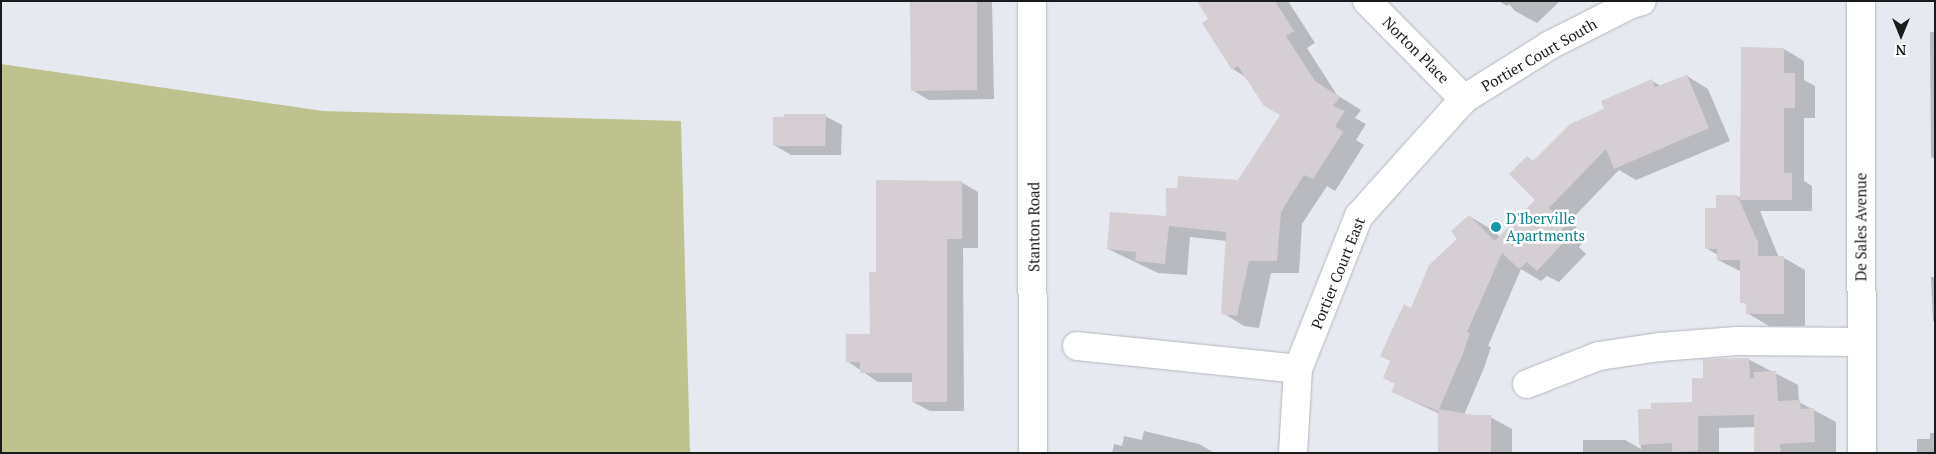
<!DOCTYPE html>
<style>
body{margin:0}
#map{position:relative;width:1936px;height:454px;overflow:hidden;background:#e6e9f0;font-family:"PT Serif",serif}
div>[style]{position:absolute}
[style*='--x']{left:calc(var(--x)*1px);top:calc(var(--y)*1px);width:calc(var(--w)*1px);rotate:calc(var(--a)*1deg)}
.green>*{inset:0;background:#bec28e}
.shadow>*{inset:0;background:#0003}
.building>*{inset:0;background:#d5ced2}
.roads{filter:drop-shadow(0 0 1px #b4b7bd) drop-shadow(0 0 1px #b4b7bd)}
.minor>*{height:28px;margin:-14px;padding:0 14px;transform-origin:14px;border-radius:14px;background:#fff}
.dots>*{width:14px;height:14px;translate:-50% -50%;box-sizing:border-box;border:2px solid #fff;border-radius:50%}
span{translate:-50% -50%;white-space:nowrap;text-align:center;line-height:1.15;-webkit-text-stroke:5px #fff;paint-order:stroke}
.street-label{font-size:15px;color:#1a1b1d}
.culture-label{font-size:15px;color:#0d838f}
.left{translate:0 -50%;text-align:left}
.frame{position:absolute;inset:0;border:2px solid #1a1b1d;pointer-events:none}
.north{position:absolute;left:1876px;top:10px;width:50px;height:50px;-webkit-text-stroke:4px #fff;paint-order:stroke;rotate:180deg;font-size:14px;font-weight:700;line-height:20px;text-align:center;color:#1a1b1d}
.north::after{content:'';display:block;margin:auto;width:18px;height:22px;background:#1a1b1d;clip-path:polygon(50% 0,100% 100%,50% 72%,0 100%)}
</style>
<div id="map">
<div class="green">
<div style="clip-path:polygon(1px 64px,323px 111px,681px 121px,690px 453px,1px 453px)"></div>
</div>
<div class="shadow">
<div style="clip-path:polygon(911px 1px,992px 1px,994px 99px,929px 100px,912px 90px)"></div>
<div style="clip-path:polygon(1198px 1px,1288px 1px,1315px 43px,1307px 48px,1337px 95px,1361px 110px,1355px 118px,1366px 124px,1356px 140px,1364px 145px,1335px 191px,1327px 186px,1302px 224px,1299px 273px,1271px 273px,1259px 328px,1244px 326px,1223px 313px,1227px 241px,1190px 237px,1187px 275px,1158px 273px,1108px 249px,1238px 182px,1281px 115px,1247px 78px,1233px 69px,1210px 19px)"></div>
<div style="clip-path:polygon(1499px 1px,1560px 1px,1537px 23px,1515px 11px,1509px 4px,1507px 6px)"></div>
<div style="clip-path:polygon(1930px 32px,1935px 32px,1935px 159px,1931px 157px)"></div>
<div style="clip-path:polygon(1742px 48px,1784px 49px,1804px 61px,1804px 80px,1815px 86px,1815px 118px,1804px 118px,1804px 181px,1812px 186px,1812px 211px,1760px 211px,1779px 258px,1784px 258px,1805px 270px,1805px 326px,1769px 326px,1747px 313px,1747px 305px,1742px 302px,1742px 272px,1718px 260px,1718px 255px,1706px 248px,1717px 209px,1737px 196px,1741px 198px)"></div>
<div style="clip-path:polygon(1687px 76px,1708px 89px,1730px 141px,1636px 180px,1619px 170px,1570px 221px,1587px 238px,1579px 247px,1586px 254px,1559px 282px,1547px 276px,1541px 281px,1521px 269px,1488px 346px,1491px 347px,1484px 368px,1464px 415px,1490px 417px,1512px 429px,1512px 453px,1439px 453px,1440px 414px,1393px 392px,1412px 309px,1459px 239px,1469px 216px,1491px 229px,1500px 237px,1537px 200px,1527px 157px,1535px 162px,1606px 110px,1652px 81px,1661px 86px)"></div>
<div style="clip-path:polygon(825px 116px,842px 125px,841px 155px,791px 155px,774px 145px)"></div>
<div style="clip-path:polygon(961px 182px,978px 192px,978px 248px,963px 248px,964px 411px,930px 411px,913px 402px,913px 382px,878px 382px,847px 361px,871px 336px,877px 273px)"></div>
<div style="clip-path:polygon(1931px 277px,1935px 277px,1935px 322px,1933px 321px)"></div>
<div style="clip-path:polygon(1748px 359px,1798px 385px,1799px 402px,1836px 422px,1836px 453px,1757px 453px,1755px 427px,1719px 428px,1719px 453px,1573px 453px,1583px 453px,1583px 440px,1625px 440px,1641px 449px,1639px 410px,1652px 410px,1693px 403px,1705px 379px)"></div>
<div style="clip-path:polygon(1144px 431px,1199px 444px,1215px 453px,1112px 453px,1114px 444px,1122px 446px,1124px 436px,1142px 440px)"></div>
<div style="clip-path:polygon(1930px 433px,1935px 433px,1935px 453px,1917px 453px,1917px 439px,1930px 439px)"></div>
</div>
<div class="building">
<div style="clip-path:polygon(910px 1px,977px 1px,977px 90px,911px 91px)"></div>
<div style="clip-path:polygon(1197px 1px,1275px 1px,1294px 31px,1286px 36px,1315px 81px,1340px 97px,1333px 106px,1345px 111px,1335px 126px,1343px 132px,1313px 179px,1304px 175px,1281px 212px,1277px 261px,1249px 261px,1237px 316px,1221px 314px,1226px 232px,1169px 226px,1165px 264px,1135px 261px,1136px 252px,1107px 249px,1110px 212px,1166px 216px,1166px 188px,1177px 188px,1178px 176px,1238px 180px,1280px 115px,1264px 106px,1238px 66px,1232px 70px,1202px 23px,1208px 19px)"></div>
<div style="clip-path:polygon(1741px 47px,1784px 48px,1784px 73px,1795px 73px,1795px 108px,1784px 108px,1784px 173px,1792px 173px,1792px 200px,1740px 200px)"></div>
<div style="clip-path:polygon(1687px 75px,1709px 128px,1614px 169px,1606px 149px,1549px 208px,1566px 225px,1558px 234px,1565px 241px,1537px 271px,1527px 262px,1519px 269px,1502px 253px,1467px 332px,1470px 333px,1462px 356px,1439px 409px,1474px 415px,1491px 415px,1491px 453px,1438px 453px,1438px 411px,1391px 392px,1395px 384px,1383px 378px,1390px 361px,1380px 356px,1404px 304px,1411px 308px,1429px 265px,1457px 239px,1451px 231px,1469px 215px,1495px 241px,1535px 200px,1509px 174px,1527px 156px,1533px 161px,1570px 124px,1604px 109px,1601px 101px,1652px 79px,1655px 87px)"></div>
<div style="clip-path:polygon(784px 114px,826px 114px,825px 146px,773px 146px,773px 117px,784px 117px)"></div>
<div style="clip-path:polygon(876px 180px,962px 181px,962px 239px,947px 239px,947px 402px,912px 402px,912px 373px,860px 373px,860px 362px,846px 362px,846px 334px,870px 334px,869px 272px,876px 272px)"></div>
<div style="clip-path:polygon(1716px 195px,1737px 195px,1758px 242px,1758px 256px,1784px 256px,1784px 314px,1746px 314px,1746px 303px,1740px 303px,1740px 260px,1717px 260px,1717px 249px,1705px 249px,1705px 208px,1716px 208px)"></div>
<div style="clip-path:polygon(1749px 358px,1750px 378px,1754px 378px,1754px 372px,1776px 371px,1778px 401px,1800px 400px,1801px 409px,1814px 408px,1815px 442px,1780px 444px,1781px 453px,1754px 453px,1754px 415px,1698px 416px,1698px 451px,1672px 452px,1672px 443px,1639px 445px,1638px 409px,1651px 409px,1651px 403px,1692px 402px,1692px 378px,1703px 378px,1703px 359px)"></div>
</div>
<div class="roads">
<div class="minor">
<div style="--x:1032;--y:1;--w:452;--a:89.9"></div>
<div style="--x:1367;--y:1;--w:138;--a:45.3"></div>
<div style="--x:1861;--y:1;--w:452;--a:89.9"></div>
<div style="--x:1077;--y:346;--w:222;--a:5.9"></div>
<div style="--x:1527;--y:384;--w:77;--a:-21.3"></div>
<div style="--x:1599;--y:356;--w:62;--a:-8.4"></div>
<div style="--x:1660;--y:347;--w:77;--a:-4.5"></div>
<div style="--x:1737;--y:341;--w:125;--a:0.5"></div>
<div style="--x:1293;--y:453;--w:84;--a:-86.6"></div>
<div style="--x:1298;--y:369;--w:165;--a:-68.3"></div>
<div style="--x:1359;--y:216;--w:157;--a:-48.1"></div>
<div style="--x:1464;--y:99;--w:102;--a:-32.1"></div>
<div style="--x:1550;--y:45;--w:91;--a:-26.8"></div>
<div style="--x:1631;--y:4;--w:11;--a:-15"></div>
</div>
</div>
<div class="dots">
<div style="left:1496px;top:227px;background:#0f9aa8"></div>
</div>
<div class="street-label">
<span style="left:1416px;top:50px;rotate:45deg">Norton Place</span>
<span style="left:1539px;top:55px;rotate:-30deg">Portier Court South</span>
<span style="left:1034px;top:227px;rotate:-90deg">Stanton Road</span>
<span style="left:1861px;top:227px;rotate:-90deg">De Sales Avenue</span>
<span style="left:1338px;top:273px;rotate:-68deg">Portier Court East</span>
</div>
<div class="culture-label">
<span class="left" style="left:1506px;top:227px">D'Iberville<br>Apartments</span>
</div>
<div class="frame"></div>
<div class="north">N</div>
</div>
